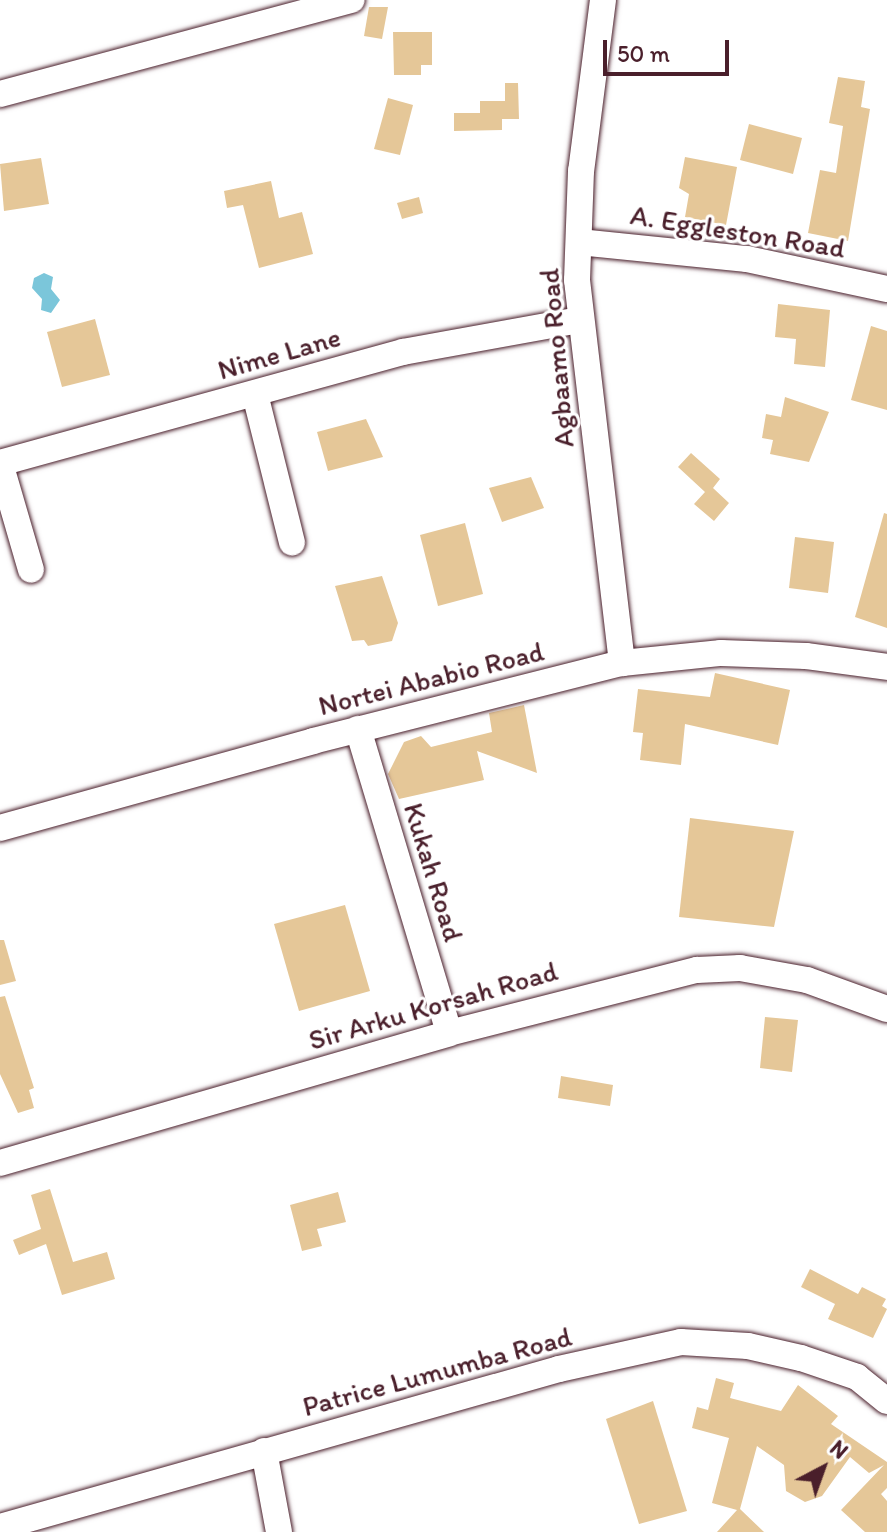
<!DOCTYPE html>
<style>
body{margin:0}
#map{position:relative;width:887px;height:1532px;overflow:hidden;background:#fff;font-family:Itim,sans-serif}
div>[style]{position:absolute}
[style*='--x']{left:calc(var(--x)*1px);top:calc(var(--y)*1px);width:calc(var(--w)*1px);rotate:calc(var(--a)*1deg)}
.water>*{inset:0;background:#7bc6da}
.building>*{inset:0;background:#e5c798}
.roads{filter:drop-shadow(0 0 2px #4a1f2b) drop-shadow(0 0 2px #4a1f2b)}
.minor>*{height:26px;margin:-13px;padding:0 13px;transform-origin:13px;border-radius:13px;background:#fff}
span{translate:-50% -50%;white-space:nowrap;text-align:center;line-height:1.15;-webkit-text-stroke:6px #fff;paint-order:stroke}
.street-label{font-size:28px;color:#4a1f2b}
.north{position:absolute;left:783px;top:1428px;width:80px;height:80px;-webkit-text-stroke:6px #fff;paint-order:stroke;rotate:41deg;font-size:22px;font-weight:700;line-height:32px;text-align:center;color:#4a1f2b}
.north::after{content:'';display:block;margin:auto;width:28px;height:36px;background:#4a1f2b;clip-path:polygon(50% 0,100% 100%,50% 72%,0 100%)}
.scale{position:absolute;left:603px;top:40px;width:126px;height:36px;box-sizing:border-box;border:4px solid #4a1f2b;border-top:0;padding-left:10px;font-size:24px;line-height:28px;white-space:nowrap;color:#4a1f2b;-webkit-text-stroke:6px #fff;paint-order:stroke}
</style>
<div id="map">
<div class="water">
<div style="clip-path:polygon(44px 273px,53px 277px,51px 289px,60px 300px,51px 313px,41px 310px,42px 299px,32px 288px,34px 278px)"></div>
</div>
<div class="building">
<div style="clip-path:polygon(369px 7px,388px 7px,382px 39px,364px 36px)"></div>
<div style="clip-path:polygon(393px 32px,432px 32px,432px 65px,421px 65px,421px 75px,394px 75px)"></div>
<div style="clip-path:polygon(838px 77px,865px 81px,861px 107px,870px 109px,848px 241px,808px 233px,820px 170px,836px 173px,843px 126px,829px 123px)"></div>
<div style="clip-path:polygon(505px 83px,518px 83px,519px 119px,502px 119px,502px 130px,454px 131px,454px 113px,480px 113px,480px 101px,505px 101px)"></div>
<div style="clip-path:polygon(388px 98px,413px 105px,400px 155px,374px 149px)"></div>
<div style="clip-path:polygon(749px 124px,802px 138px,793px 174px,740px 160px)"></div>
<div style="clip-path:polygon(685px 157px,737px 167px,726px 225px,685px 217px,689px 194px,679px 188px)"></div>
<div style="clip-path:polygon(41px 158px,49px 204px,4px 211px,0 164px)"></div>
<div style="clip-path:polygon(271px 181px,279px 218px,302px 212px,313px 254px,259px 268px,243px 205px,227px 208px,224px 191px)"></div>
<div style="clip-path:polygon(419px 197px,423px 213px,402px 219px,397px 203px)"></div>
<div style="clip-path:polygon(778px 304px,830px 310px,825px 367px,794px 364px,796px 339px,775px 337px)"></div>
<div style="clip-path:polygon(95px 319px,110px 375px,62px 387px,47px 332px)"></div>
<div style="clip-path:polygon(871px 326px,887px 331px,887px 410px,851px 400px)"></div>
<div style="clip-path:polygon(785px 397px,829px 412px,809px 462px,770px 454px,773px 440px,762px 438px,766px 414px,781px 417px)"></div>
<div style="clip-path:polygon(366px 419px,383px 457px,328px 471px,317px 432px)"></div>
<div style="clip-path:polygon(691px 453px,720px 479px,713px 488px,729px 503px,714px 521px,694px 504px,705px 492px,678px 467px)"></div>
<div style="clip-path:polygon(531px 477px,544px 508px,502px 522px,489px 488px)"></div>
<div style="clip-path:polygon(884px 513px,887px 514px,887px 628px,855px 617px)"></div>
<div style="clip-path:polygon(465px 523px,483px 594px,438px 606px,420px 535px)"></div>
<div style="clip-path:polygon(795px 537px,834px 542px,828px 593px,789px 588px)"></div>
<div style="clip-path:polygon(382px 576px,398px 623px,392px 641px,368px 646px,364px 640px,352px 641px,335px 586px)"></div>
<div style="clip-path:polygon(715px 673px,790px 690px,778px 745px,685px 724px,681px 765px,640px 760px,643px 733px,633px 732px,638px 689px,710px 697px)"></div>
<div style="clip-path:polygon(524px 705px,537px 773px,477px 751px,484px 780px,399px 799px,388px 774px,404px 742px,421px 736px,431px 747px,492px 732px,489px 713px)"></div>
<div style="clip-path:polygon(690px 818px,794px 831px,774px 927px,679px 917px)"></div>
<div style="clip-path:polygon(345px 905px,370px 991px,299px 1011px,274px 924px)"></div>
<div style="clip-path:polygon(0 940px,4px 940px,16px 981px,0 985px)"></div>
<div style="clip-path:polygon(5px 996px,34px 1088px,29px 1090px,34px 1108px,18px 1113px,0 1074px,0 997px)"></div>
<div style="clip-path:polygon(765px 1017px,798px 1020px,792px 1072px,760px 1068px)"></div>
<div style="clip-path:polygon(561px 1076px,613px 1085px,610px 1106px,558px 1098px)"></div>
<div style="clip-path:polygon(50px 1189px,73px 1262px,107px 1252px,115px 1279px,62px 1295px,46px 1244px,19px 1255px,13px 1240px,41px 1229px,31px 1195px)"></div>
<div style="clip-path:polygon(338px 1192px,346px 1222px,317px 1229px,322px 1246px,302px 1251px,290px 1205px)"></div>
<div style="clip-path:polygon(810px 1269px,858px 1294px,862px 1287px,886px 1299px,882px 1306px,887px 1309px,873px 1338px,828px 1319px,835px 1304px,801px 1287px)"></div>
<div style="clip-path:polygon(716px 1378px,734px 1383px,730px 1398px,781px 1411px,798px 1385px,838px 1416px,831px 1424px,887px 1462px,887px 1488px,881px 1494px,887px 1501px,887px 1532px,865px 1532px,841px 1510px,884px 1465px,869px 1473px,850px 1457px,822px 1496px,805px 1502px,786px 1491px,784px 1465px,757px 1446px,740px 1509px,764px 1532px,717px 1532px,737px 1510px,712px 1503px,729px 1438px,692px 1428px,697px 1407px,708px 1410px)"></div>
<div style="clip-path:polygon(653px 1401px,687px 1511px,639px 1524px,606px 1419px)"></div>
</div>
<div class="roads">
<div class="minor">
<div style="--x:603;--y:0;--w:172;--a:97.3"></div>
<div style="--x:581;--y:171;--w:109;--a:92.1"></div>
<div style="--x:577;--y:280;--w:386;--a:83.3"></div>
<div style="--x:0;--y:94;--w:364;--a:-15"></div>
<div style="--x:579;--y:242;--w:169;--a:5.8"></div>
<div style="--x:747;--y:259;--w:143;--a:12.1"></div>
<div style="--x:255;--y:394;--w:153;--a:76"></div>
<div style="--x:0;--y:463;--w:418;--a:-15.4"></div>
<div style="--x:403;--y:352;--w:179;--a:-10.3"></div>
<div style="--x:0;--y:463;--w:111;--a:73.8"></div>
<div style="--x:358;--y:729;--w:317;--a:73.3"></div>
<div style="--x:0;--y:828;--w:325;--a:-15.5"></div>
<div style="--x:313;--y:741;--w:319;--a:-14.2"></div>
<div style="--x:622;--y:663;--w:100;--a:-5.8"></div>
<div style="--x:721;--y:653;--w:85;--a:2"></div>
<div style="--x:806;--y:656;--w:82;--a:7.7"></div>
<div style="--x:0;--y:1163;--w:467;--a:-16.1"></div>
<div style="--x:449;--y:1033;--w:256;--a:-14.3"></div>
<div style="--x:697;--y:970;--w:43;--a:-2.7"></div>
<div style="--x:740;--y:968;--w:68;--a:10.2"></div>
<div style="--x:807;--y:980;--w:85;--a:19.9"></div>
<div style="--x:264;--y:1451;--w:82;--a:79.5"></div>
<div style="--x:0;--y:1527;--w:581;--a:-15.78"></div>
<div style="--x:559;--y:1369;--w:125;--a:-12.5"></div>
<div style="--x:681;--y:1342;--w:67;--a:3.4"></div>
<div style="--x:748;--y:1346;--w:54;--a:12.8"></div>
<div style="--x:801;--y:1358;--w:59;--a:18.7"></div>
<div style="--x:857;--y:1377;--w:38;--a:39"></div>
</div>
</div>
<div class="street-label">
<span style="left:738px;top:231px;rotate:9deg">A. Eggleston Road</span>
<span style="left:279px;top:353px;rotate:-16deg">Nime Lane</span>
<span style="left:556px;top:358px;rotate:-95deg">Agbaamo Road</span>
<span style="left:431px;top:678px;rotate:-14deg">Nortei Ababio Road</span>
<span style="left:434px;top:872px;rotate:73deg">Kukah Road</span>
<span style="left:433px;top:1005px;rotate:-16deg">Sir Arku Korsah Road</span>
<span style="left:437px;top:1371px;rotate:-15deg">Patrice Lumumba Road</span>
</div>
<div class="north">N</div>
<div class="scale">50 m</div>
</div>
